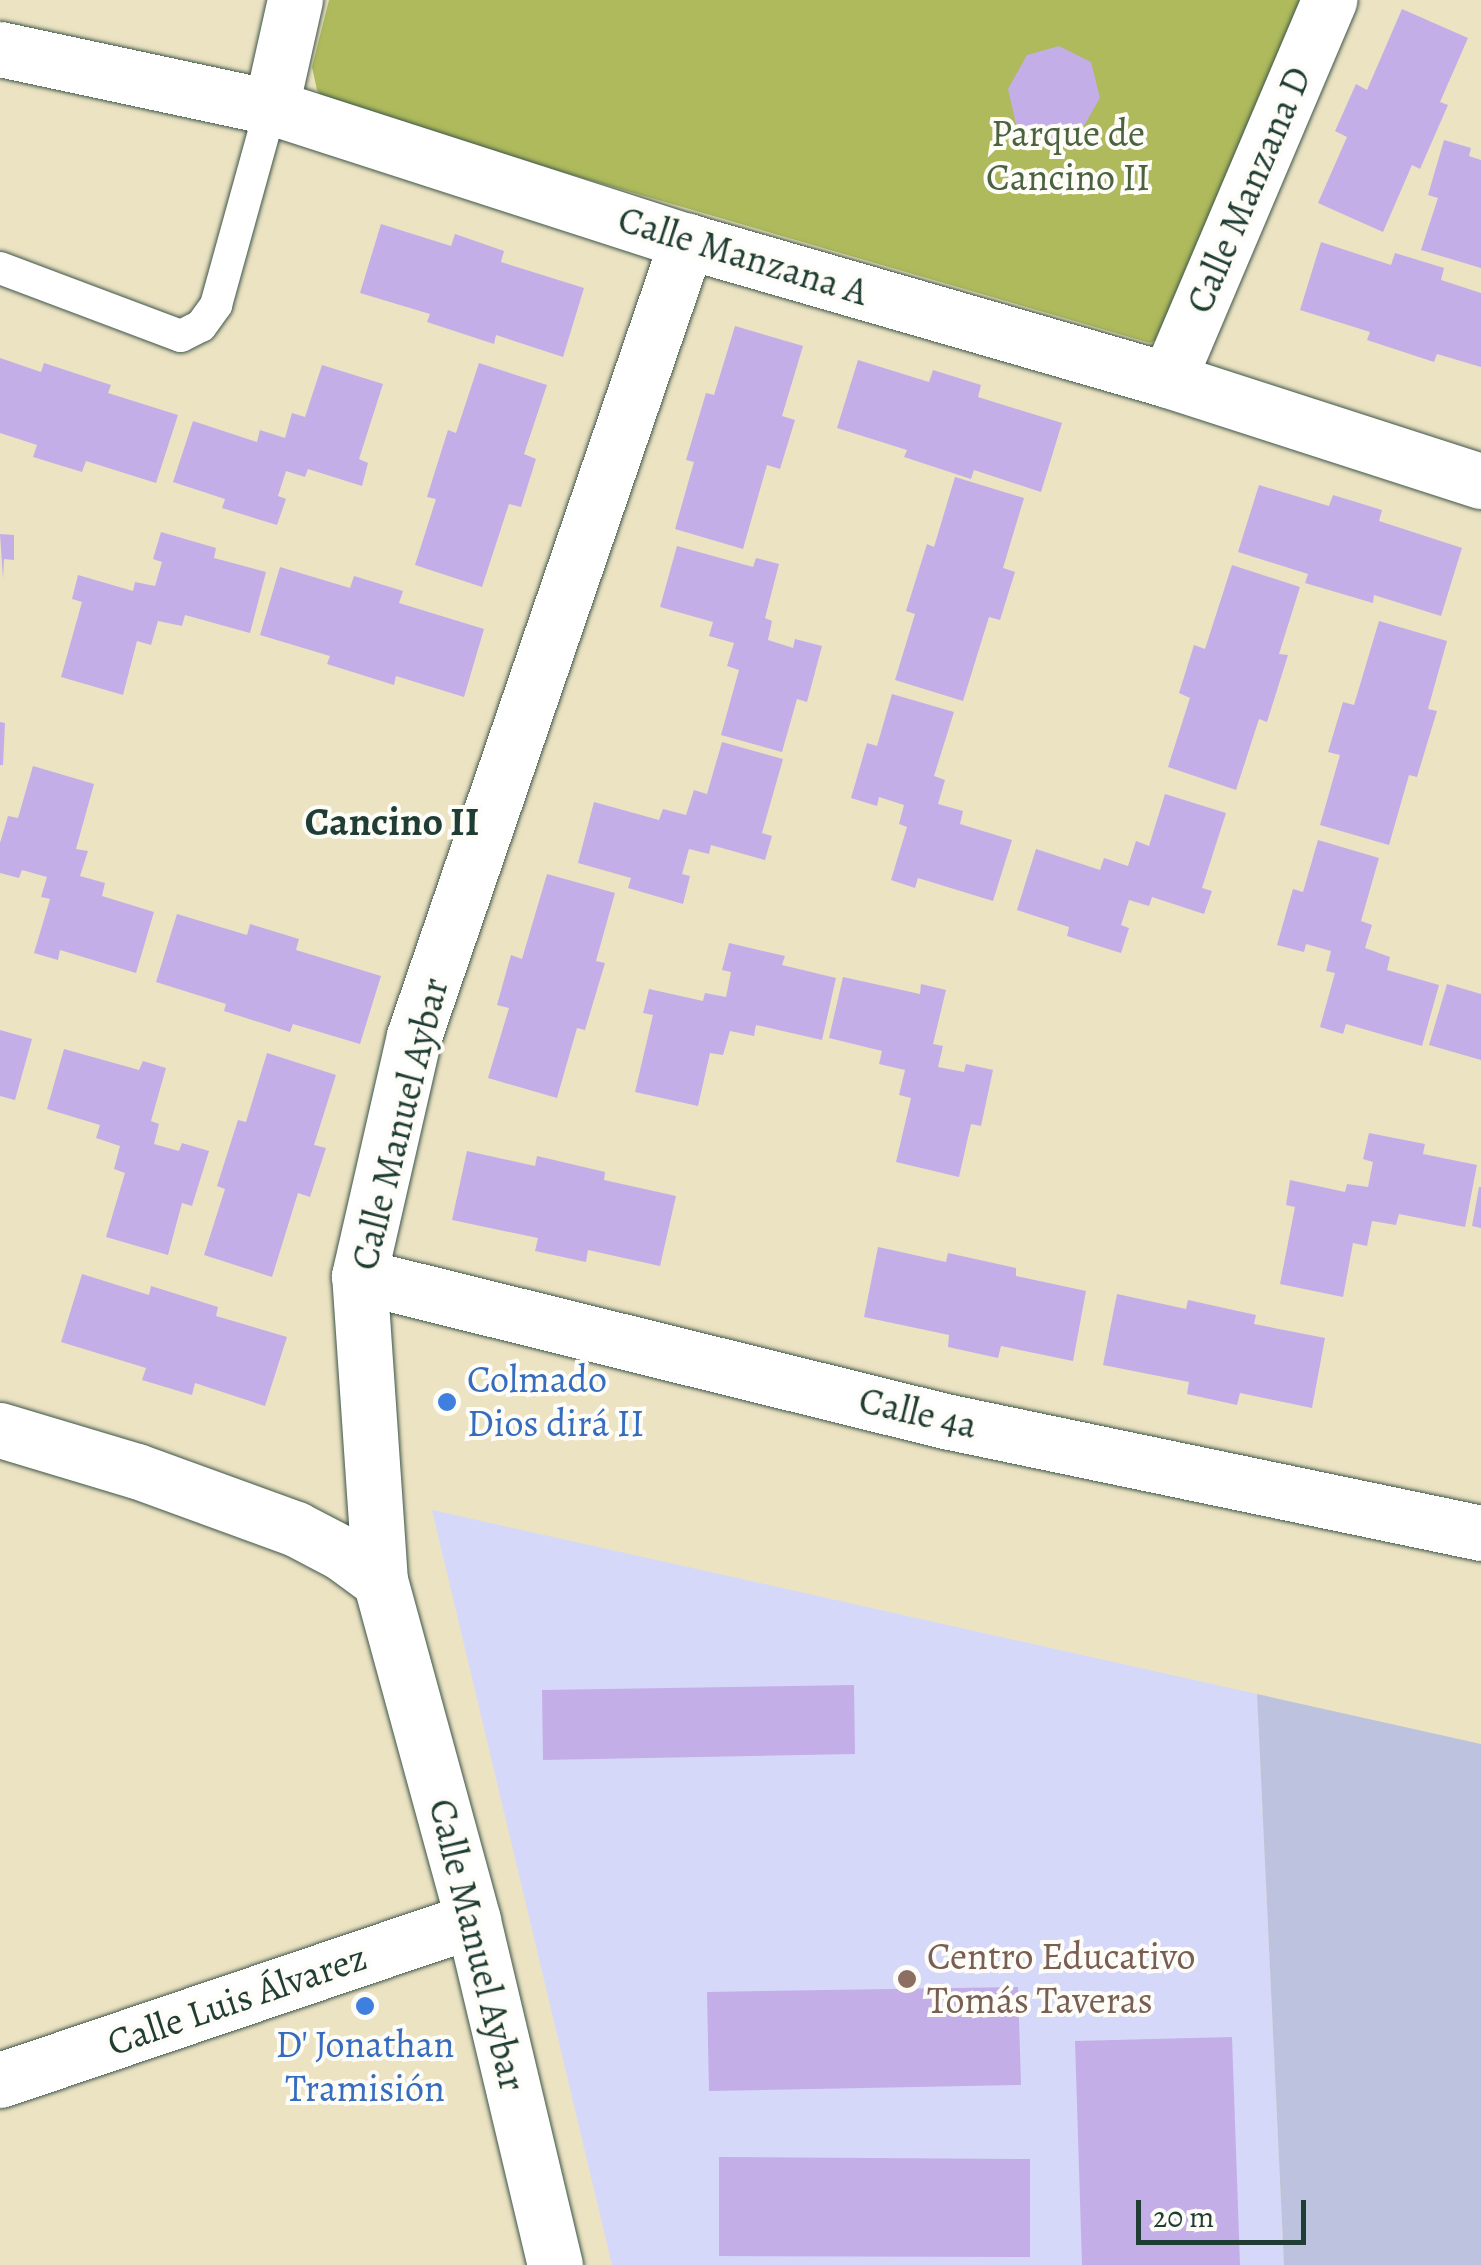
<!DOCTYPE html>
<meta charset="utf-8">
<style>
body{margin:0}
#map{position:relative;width:1481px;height:2265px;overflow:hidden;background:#ece3c3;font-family:Alegreya,serif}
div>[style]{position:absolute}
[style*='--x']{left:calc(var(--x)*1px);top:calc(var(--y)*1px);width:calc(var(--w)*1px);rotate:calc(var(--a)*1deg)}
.built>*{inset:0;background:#d5d8f9}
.industrial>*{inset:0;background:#bdc3de}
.green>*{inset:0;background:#aeba5c}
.building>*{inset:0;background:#c4aee7}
.roads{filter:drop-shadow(0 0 2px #3e5649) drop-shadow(0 0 2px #3e5649)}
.service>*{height:32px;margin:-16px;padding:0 16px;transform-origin:16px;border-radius:16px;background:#fff}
.minor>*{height:55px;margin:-27.5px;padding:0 27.5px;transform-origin:27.5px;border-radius:27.5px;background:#fff}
.dots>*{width:28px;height:28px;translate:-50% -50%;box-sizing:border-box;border:5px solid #fdfcf7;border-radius:50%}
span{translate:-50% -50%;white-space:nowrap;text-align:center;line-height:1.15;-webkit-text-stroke:8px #fdfcf7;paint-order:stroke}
.park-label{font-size:38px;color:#4a6240}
.street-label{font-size:38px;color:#1f3d34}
.shop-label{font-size:38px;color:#366cbe}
.left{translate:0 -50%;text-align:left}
.education-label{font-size:38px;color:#785e54}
.neighbourhood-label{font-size:40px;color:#1f3d34;font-weight:700}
.scale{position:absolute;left:1136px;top:2200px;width:170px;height:45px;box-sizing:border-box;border:5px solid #1f3d34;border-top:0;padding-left:12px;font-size:30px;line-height:35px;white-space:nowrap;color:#1f3d34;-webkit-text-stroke:8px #fdfcf7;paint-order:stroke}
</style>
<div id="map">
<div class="built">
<div style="clip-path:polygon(432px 1510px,1257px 1694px,1284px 2265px,612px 2265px)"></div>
</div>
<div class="industrial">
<div style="clip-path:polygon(1257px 1694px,1481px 1744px,1481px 2265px,1284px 2265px)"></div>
</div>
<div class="green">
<div style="clip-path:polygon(329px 0,1300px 0,1162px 337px,1150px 343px,328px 104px,317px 90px,312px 67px)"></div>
</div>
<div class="building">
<div style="clip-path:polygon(1402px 9px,1468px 38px,1440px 102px,1448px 105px,1420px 169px,1412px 165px,1383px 232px,1318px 203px,1347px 137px,1335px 131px,1356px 84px,1367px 90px)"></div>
<div style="clip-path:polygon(1059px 46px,1091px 62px,1100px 98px,1081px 131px,1049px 142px,1016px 124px,1008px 89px,1027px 55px)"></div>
<div style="clip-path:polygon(1444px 140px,1471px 148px,1469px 156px,1481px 160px,1481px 268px,1421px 250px,1438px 198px,1428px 195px)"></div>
<div style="clip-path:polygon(381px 224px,451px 246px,455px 234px,504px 251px,501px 262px,584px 288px,563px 357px,496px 335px,494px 344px,427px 322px,430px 314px,360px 293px)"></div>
<div style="clip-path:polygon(1321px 242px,1391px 265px,1395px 253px,1444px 268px,1441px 280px,1481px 293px,1481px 367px,1437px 354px,1434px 362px,1367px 340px,1370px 332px,1300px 310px)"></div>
<div style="clip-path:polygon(735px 326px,803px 346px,782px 416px,795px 420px,780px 469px,767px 465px,743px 549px,675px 529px,694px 462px,686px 460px,706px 393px,714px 395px)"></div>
<div style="clip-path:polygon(0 358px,41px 372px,44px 363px,111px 385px,108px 393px,178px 415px,156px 483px,86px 461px,82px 472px,33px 457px,37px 445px,0 433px)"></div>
<div style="clip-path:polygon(858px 360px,929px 382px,933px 370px,981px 385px,978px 397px,1062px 423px,1041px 492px,974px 470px,971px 479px,904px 457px,907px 450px,837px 428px)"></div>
<div style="clip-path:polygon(479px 363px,547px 385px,524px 454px,536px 459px,521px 507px,509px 504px,482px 587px,415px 565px,436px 499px,427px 497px,448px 430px,456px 433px)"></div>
<div style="clip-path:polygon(322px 365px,383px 384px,359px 459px,368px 463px,362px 486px,308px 469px,305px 477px,286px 471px,278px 496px,286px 499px,277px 525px,222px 508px,225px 499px,173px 482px,193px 421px,257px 442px,260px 430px,285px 438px,292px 413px,305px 417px)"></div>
<div style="clip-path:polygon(955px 477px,1024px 498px,1003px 568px,1015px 572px,1000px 620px,989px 617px,963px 701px,895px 680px,915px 614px,906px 611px,927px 544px,934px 547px)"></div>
<div style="clip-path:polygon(1259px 485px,1329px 506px,1333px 495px,1382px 510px,1379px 521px,1462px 548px,1441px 616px,1374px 595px,1373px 603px,1305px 583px,1308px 574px,1238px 552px)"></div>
<div style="clip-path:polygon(161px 532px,216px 548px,214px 558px,266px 572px,250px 633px,185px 615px,182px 626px,158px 621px,151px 645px,137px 641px,123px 695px,61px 677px,82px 602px,72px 599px,78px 575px,133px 591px,135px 582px,155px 586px,162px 562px,153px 559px)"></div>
<div style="clip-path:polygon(0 534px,14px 535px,14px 560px,4px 559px,3px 579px)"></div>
<div style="clip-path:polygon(677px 546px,753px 567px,756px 558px,779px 564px,765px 618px,772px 621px,768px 640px,793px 648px,795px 639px,822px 646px,807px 702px,797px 699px,782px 752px,721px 735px,739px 670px,727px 666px,734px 643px,709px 636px,713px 622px,660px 607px)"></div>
<div style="clip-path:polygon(1232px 565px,1300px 587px,1279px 654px,1288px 655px,1267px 722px,1259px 719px,1236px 790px,1168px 767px,1190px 698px,1179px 693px,1194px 645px,1205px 649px)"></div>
<div style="clip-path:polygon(280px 567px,350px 588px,354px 576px,403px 591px,399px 603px,484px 629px,464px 697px,396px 676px,394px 685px,327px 664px,330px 656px,260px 635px)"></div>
<div style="clip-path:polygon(1379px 621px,1447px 641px,1428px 709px,1437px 711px,1417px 777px,1409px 775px,1389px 845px,1320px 825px,1340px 755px,1328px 752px,1343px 702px,1354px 705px)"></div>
<div style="clip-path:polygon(892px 694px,954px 712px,934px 776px,945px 780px,938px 804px,963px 811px,960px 824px,1012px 840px,993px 901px,918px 878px,915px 888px,891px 880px,907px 827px,899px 824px,904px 805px,879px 797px,877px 806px,851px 798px,867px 743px,877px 746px)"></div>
<div style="clip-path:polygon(0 722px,5px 723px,3px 765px,0 765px)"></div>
<div style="clip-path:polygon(722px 742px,783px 759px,762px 833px,772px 836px,765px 860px,711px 845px,709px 854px,689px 849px,682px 874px,690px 876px,683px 904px,628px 888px,631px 878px,578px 863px,594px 802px,659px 820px,663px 809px,686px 815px,694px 790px,707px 794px)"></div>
<div style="clip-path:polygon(33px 766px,94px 784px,76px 849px,88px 851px,80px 876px,105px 883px,102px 896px,154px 912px,136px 973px,60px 950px,58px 960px,34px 953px,50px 899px,41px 897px,47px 877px,22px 870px,19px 878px,0 873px,0 843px,8px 816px,18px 818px)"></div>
<div style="clip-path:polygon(1165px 794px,1226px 813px,1202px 888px,1212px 891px,1204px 914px,1152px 897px,1149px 906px,1129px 900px,1121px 925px,1129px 928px,1121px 953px,1067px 936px,1069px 927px,1017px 910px,1036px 849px,1100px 870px,1104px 858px,1128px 866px,1136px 841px,1149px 846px)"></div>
<div style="clip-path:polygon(1318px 840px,1379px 858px,1361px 921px,1372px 925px,1365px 948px,1390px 957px,1387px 970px,1439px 985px,1422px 1046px,1346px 1024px,1343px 1034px,1320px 1027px,1335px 973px,1326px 971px,1331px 951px,1306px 944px,1304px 952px,1277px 945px,1293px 889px,1303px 892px)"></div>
<div style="clip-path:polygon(547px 874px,615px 893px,596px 961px,605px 963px,585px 1030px,577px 1028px,557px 1098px,488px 1078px,509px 1008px,497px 1005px,511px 955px,522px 959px)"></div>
<div style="clip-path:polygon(177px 914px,247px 935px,250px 924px,299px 939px,296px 950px,381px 976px,360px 1044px,293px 1024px,290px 1032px,224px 1011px,226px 1004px,156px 982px)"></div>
<div style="clip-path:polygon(729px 943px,785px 956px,782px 965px,836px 978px,822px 1040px,756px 1025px,754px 1036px,730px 1031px,723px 1055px,710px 1053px,698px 1106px,635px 1092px,653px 1015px,643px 1013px,649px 989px,703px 1001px,705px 993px,726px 997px,731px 972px,722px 970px)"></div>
<div style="clip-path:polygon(843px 977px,920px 994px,921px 984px,946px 990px,933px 1044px,943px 1046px,938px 1067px,964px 1072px,966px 1064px,993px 1070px,981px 1126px,971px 1124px,959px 1177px,896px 1162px,911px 1098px,899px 1095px,905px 1070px,879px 1064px,882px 1051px,829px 1038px)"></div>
<div style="clip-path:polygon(1447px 984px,1481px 994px,1481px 1060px,1429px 1045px)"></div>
<div style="clip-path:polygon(0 1030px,32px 1039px,15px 1100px,0 1096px)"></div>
<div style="clip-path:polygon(64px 1049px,139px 1070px,143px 1061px,166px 1068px,151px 1121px,159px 1124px,154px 1144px,179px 1151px,182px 1143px,209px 1151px,192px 1206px,182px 1203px,168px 1255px,106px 1237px,125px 1173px,114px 1169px,120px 1146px,96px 1138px,100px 1125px,47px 1109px)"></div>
<div style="clip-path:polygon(267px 1053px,336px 1075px,314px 1145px,326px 1148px,310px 1197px,298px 1193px,272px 1277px,204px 1255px,225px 1189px,217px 1186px,238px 1120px,246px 1122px)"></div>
<div style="clip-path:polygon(1369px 1133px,1425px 1144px,1423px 1154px,1477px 1165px,1465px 1227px,1399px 1214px,1396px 1225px,1372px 1221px,1367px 1246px,1353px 1243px,1343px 1297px,1280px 1284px,1295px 1207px,1286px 1205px,1290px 1180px,1345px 1192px,1347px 1184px,1368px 1187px,1373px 1162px,1363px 1159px)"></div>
<div style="clip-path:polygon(467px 1151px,535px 1166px,537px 1156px,605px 1172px,604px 1180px,676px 1196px,660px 1266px,588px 1250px,586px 1262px,535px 1251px,538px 1238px,452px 1220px)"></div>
<div style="clip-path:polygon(1479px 1187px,1481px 1187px,1481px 1228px,1472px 1226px)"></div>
<div style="clip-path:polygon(878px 1247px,946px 1262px,948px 1253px,1016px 1268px,1016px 1276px,1086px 1291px,1073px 1361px,1001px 1346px,998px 1358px,948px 1347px,949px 1335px,864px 1317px)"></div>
<div style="clip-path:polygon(82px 1274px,149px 1295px,151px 1286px,218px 1307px,216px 1316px,287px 1337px,265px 1406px,195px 1383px,192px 1395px,142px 1380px,146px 1368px,61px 1342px)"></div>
<div style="clip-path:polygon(1117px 1294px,1186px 1309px,1188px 1300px,1256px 1315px,1254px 1324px,1325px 1338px,1312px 1408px,1240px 1393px,1237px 1405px,1187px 1394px,1189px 1382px,1103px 1365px)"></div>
<div style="clip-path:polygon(854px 1685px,855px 1754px,543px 1760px,542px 1690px)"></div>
<div style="clip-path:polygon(1018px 1987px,1021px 2085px,709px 2091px,707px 1992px)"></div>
<div style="clip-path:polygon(1232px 2037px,1240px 2265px,1082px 2265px,1075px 2041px)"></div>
<div style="clip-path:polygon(719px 2157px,1030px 2159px,1030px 2257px,719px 2256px)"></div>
</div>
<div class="roads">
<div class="service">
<div style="--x:0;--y:268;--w:193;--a:20.6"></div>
<div style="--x:181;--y:336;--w:22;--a:-27"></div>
<div style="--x:201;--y:326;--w:26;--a:-54"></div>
<div style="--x:216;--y:305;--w:205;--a:-74.5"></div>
</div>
<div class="minor">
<div style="--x:0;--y:49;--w:277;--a:12.1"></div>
<div style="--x:271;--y:107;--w:437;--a:17.9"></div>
<div style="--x:687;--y:241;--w:501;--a:16.12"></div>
<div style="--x:1168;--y:380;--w:329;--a:17.9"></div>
<div style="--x:271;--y:107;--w:110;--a:-77.4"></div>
<div style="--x:1168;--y:380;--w:413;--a:-67"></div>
<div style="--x:359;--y:1276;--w:604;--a:13.9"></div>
<div style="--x:945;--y:1421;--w:548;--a:11.8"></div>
<div style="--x:0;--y:1430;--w:143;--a:16.7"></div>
<div style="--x:137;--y:1471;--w:169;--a:20"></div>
<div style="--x:296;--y:1529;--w:52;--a:27.6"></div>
<div style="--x:342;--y:1553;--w:47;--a:36.4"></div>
<div style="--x:0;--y:2080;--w:499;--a:-18.7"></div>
<div style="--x:555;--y:2265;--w:355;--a:-103.4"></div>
<div style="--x:473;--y:1920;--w:352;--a:-105.3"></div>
<div style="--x:380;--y:1581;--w:306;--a:-93.9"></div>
<div style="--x:359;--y:1276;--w:246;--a:-77.1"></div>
<div style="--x:414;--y:1036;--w:841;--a:-71.05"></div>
</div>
</div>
<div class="dots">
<div style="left:447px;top:1402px;background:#3f7fe0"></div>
<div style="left:907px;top:1979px;background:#8d6e63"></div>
<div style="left:365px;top:2006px;background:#3f7fe0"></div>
</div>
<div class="park-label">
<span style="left:1068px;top:156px">Parque de<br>Cancino II</span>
</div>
<div class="street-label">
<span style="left:1249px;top:190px;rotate:-67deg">Calle Manzana D</span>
<span style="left:743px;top:256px;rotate:17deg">Calle Manzana A</span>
<span style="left:400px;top:1124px;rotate:-76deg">Calle Manuel Aybar</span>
<span style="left:918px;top:1413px;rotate:13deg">Calle 4a</span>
<span style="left:477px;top:1945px;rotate:76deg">Calle Manuel Aybar</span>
<span style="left:237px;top:2000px;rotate:-19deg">Calle Luis Álvarez</span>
</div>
<div class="shop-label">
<span class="left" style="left:467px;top:1402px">Colmado<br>Dios dirá II</span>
<span style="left:365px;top:2067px">D' Jonathan<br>Tramisión</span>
</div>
<div class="education-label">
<span class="left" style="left:927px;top:1979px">Centro Educativo<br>Tomás Taveras</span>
</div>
<div class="neighbourhood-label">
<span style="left:392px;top:822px">Cancino II</span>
</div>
<div class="scale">20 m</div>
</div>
